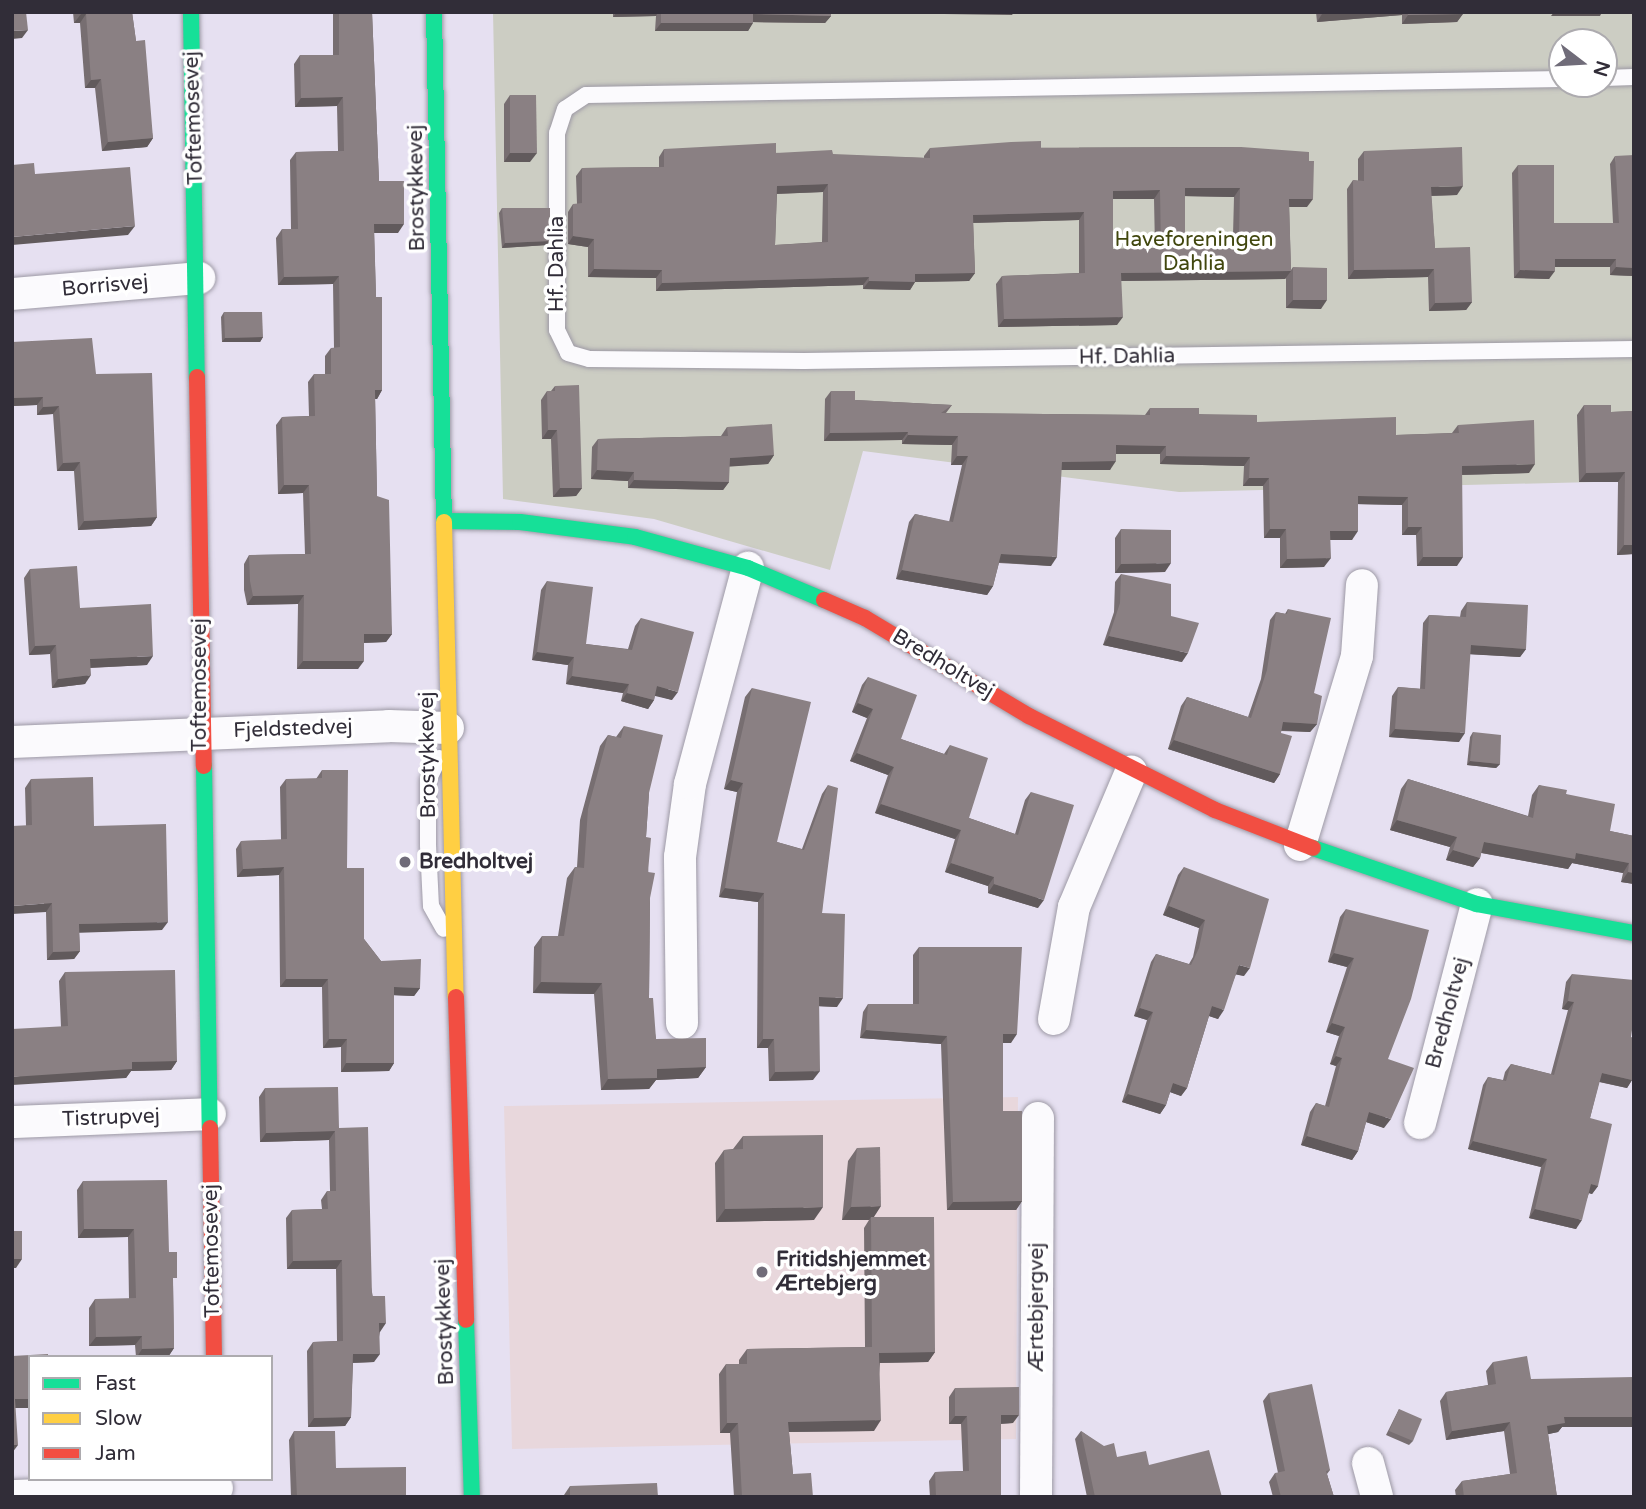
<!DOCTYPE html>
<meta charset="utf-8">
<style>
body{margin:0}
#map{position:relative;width:1646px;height:1509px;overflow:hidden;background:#e6e0f1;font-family:"Varela Round",sans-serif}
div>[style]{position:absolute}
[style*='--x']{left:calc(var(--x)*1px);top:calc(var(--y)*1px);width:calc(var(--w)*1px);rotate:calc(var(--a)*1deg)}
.education>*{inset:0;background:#e8d7dc}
.green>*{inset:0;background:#cccdc3}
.roads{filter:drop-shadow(0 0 2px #9d99a5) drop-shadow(0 0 2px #9d99a5)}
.lane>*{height:16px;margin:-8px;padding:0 8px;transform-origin:8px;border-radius:8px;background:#fbfafd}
.street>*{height:32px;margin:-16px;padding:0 16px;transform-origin:16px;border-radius:16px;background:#fbfafd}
.fast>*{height:16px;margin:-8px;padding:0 8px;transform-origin:8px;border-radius:8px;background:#16e098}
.slow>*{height:16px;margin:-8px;padding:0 8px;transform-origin:8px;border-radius:8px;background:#ffcf43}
.jam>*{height:16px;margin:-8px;padding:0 8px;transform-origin:8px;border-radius:8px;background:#f24e42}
.wall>*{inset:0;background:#776e71}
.shaded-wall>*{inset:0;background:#615a5c}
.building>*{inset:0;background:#8a8083}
.dots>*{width:19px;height:19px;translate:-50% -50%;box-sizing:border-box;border:4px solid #fff;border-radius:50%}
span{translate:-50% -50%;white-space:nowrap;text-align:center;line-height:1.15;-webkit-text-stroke:7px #fff;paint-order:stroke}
.street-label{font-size:21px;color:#312d38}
.park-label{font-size:21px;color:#41470e}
.poi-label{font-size:21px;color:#312d38;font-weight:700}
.left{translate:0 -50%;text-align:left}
.frame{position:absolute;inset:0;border:14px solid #312d38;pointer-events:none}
.legend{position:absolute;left:28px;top:1355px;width:245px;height:126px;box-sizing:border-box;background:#fff;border:2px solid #adabaf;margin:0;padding:9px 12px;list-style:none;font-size:21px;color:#312d38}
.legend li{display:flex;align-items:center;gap:14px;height:35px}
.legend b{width:35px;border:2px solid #adabaf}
.north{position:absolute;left:1548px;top:28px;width:70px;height:70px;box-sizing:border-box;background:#fff;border:2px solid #adabaf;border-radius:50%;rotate:107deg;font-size:19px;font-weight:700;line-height:28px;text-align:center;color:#312d38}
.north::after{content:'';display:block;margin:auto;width:24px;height:32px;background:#706c79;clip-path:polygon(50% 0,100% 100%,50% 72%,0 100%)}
</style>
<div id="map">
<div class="education">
<div style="clip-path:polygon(1018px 1097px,1016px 1439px,512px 1449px,504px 1106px)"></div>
</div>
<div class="green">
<div style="clip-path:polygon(evenodd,493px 12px,1634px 12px,1634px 481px,1179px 492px,863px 451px,830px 570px,654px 519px,503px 499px,493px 12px,1562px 42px,1604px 42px,1604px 84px,1562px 84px,1562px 42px)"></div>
</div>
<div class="roads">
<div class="lane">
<div style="--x:1604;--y:78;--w:30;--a:-2"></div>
<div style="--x:1562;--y:79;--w:976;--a:179.06"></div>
<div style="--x:586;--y:95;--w:25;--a:146"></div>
<div style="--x:565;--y:109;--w:25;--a:108"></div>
<div style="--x:557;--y:133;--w:197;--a:90"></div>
<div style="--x:557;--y:330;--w:25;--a:64"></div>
<div style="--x:568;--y:353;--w:22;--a:16"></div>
<div style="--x:589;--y:359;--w:215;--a:0.5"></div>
<div style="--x:804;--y:361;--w:830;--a:-0.83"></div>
<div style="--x:439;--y:758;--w:25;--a:116"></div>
<div style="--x:428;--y:781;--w:64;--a:90"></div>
<div style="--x:428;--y:845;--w:61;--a:87.2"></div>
<div style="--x:431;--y:906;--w:26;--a:61"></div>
</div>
<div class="street">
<div style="--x:12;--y:294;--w:188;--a:-4.9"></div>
<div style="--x:12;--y:742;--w:377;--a:-2.4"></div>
<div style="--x:389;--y:726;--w:59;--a:1.9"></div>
<div style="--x:1300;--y:845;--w:197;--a:-73.2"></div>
<div style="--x:1357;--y:656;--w:71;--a:-86"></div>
<div style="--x:1054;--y:1019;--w:114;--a:-79.9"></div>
<div style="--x:1074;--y:907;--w:147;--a:-67.1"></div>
<div style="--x:682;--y:1023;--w:166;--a:-90.7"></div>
<div style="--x:680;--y:857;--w:74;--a:-82.2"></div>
<div style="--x:690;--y:784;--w:224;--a:-75"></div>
<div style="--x:12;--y:1122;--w:198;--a:-2.3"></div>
<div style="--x:1420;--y:1123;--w:226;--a:-75.4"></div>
<div style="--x:1368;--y:1463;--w:35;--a:75"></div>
<div style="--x:12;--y:1496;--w:205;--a:-2.2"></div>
<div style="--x:1036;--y:1497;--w:379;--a:-89.7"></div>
</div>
<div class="fast">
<div style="--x:191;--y:12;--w:365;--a:89.1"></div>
<div style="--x:434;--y:12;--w:510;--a:88.88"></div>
<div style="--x:445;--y:521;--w:75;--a:0.8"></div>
<div style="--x:520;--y:522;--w:116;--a:7.4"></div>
<div style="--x:635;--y:537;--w:117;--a:15.3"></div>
<div style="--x:748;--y:568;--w:82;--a:22.8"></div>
<div style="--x:204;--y:766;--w:362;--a:89.1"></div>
<div style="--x:1313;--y:848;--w:173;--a:18.9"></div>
<div style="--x:1477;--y:904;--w:160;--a:10.5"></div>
<div style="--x:466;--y:1320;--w:177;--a:88.1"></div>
</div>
<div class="slow">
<div style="--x:444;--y:522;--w:475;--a:88.6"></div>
</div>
<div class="jam">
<div style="--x:197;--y:377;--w:389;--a:89"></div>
<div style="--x:824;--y:600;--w:45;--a:23.7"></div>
<div style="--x:865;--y:618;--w:191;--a:30.9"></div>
<div style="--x:1029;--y:716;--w:208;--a:26.8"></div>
<div style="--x:1215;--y:810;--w:105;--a:21.2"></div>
<div style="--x:456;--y:997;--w:323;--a:88.2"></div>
<div style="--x:210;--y:1128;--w:229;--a:89"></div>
</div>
</div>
<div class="wall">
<div style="clip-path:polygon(73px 12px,132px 12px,136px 41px,153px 138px,147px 147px,102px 151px,95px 88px,85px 88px,80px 23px,74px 23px)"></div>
<div style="clip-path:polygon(308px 12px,372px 12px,379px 181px,398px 233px,374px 233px,376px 297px,382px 390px,377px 399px,375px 399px,377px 496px,392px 634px,386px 642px,364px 643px,358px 669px,297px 669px,298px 604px,247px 605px,244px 590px,244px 564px,249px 555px,305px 554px,303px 493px,278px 494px,276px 425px,282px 417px,309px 416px,308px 382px,314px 374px,325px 374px,325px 356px,331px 348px,334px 348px,333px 284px,278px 285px,276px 238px,282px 229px,291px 229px,290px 160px,296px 152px,338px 151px,337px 106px,295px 107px,294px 64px,300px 55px,333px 55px,333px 13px,308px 13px)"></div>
<div style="clip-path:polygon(613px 12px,831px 12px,831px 16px,825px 23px,753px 22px,748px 31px,655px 31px,656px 16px,613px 17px)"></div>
<div style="clip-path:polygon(1316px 12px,1464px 12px,1457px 22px,1402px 24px,1402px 15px,1317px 22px)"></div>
<div style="clip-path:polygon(510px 95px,530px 162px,504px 162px,504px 104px)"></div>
<div style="clip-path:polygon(evenodd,1241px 147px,1307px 207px,1289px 207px,1291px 270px,1293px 267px,1321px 309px,1286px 308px,1286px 278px,1285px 279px,1121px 281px,1117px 325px,998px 327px,996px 284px,1002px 276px,1079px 273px,1079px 220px,973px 223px,975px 273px,969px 281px,915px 282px,910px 290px,863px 289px,863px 285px,656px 291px,656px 278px,588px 277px,588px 247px,568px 244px,568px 212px,573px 204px,577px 204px,576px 176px,582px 168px,659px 167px,659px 157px,664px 149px,924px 158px,924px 156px,930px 148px,1241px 147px,823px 192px,822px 242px,775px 245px,777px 194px,823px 192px,1241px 147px,1185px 196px,1234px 197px,1233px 235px,1185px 237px,1185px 196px,1241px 147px,1113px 199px,1154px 199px,1155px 248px,1113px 249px,1113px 199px)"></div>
<div style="clip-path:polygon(1364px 151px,1457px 195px,1431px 196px,1435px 248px,1472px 302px,1466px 310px,1429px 311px,1428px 277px,1348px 279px,1347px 189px,1353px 180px,1358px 181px,1358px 159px)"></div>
<div style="clip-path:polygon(1615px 156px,1634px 276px,1610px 275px,1610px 267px,1555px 267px,1549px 279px,1514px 278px,1512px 173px,1518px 165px,1554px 223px,1613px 223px,1610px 164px)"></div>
<div style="clip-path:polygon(502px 208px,550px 241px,547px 245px,502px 248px,499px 213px)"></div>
<div style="clip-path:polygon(224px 312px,263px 337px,260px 342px,222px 342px,221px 317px)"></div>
<div style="clip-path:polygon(12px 342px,96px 374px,157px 517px,151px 526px,78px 530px,74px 471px,57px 471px,53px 414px,37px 415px,37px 405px,12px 406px)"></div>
<div style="clip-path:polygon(555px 386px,582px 488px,576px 496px,553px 497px,551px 439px,542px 439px,541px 400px,547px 391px,551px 391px)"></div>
<div style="clip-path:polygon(831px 391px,855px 400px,952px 405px,946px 413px,1145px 415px,1150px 408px,1257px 422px,1396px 435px,1452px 433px,1458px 425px,1529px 473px,1462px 475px,1457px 566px,1417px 566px,1416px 535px,1402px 535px,1402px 505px,1358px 504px,1352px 540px,1330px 540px,1324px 567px,1280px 568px,1280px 538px,1264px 538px,1263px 486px,1243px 486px,1244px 466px,1160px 464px,1160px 454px,1116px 454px,1110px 470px,1061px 470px,1051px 566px,999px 563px,993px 586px,987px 595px,896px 579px,909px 522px,915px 514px,949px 522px,962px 465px,951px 465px,952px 445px,902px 444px,902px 440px,824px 441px,825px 399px)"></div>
<div style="clip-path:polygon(1584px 405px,1611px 412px,1634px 411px,1634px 554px,1617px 555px,1618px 482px,1579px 482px,1577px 415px)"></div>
<div style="clip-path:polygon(727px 427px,774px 455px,768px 464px,729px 466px,729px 482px,723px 490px,628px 488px,628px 481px,591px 479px,592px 447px,598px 439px,721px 436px)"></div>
<div style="clip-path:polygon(1121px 529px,1165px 572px,1115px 573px,1115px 538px)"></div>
<div style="clip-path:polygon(30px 569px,80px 608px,147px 665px,90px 668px,85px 684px,52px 688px,50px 654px,29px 655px,24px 578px)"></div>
<div style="clip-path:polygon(1121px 574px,1171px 616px,1182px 662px,1103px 645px,1114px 612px,1115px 582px)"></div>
<div style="clip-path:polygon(547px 581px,586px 644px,628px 649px,635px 626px,641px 618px,672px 700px,655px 695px,654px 700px,648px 709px,621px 701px,623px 693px,566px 684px,568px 665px,532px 660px,541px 590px)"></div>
<div style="clip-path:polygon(1467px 602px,1526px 649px,1520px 657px,1470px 654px,1459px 742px,1389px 737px,1392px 696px,1398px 687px,1420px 689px,1423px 623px,1429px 615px,1460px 617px,1461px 611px)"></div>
<div style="clip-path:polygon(1288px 609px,1314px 693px,1317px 724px,1310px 732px,1281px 731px,1280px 774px,1274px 783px,1168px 749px,1181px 706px,1187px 697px,1248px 717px,1261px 679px,1270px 620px,1276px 612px,1285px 614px)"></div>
<div style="clip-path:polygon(868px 677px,901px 739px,944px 754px,950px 745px,969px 818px,1015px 834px,1025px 800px,1031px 792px,1038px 908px,988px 893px,988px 886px,945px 872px,955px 839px,875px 813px,888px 775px,850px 761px,867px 718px,852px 712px,862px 685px)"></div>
<div style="clip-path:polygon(752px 688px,777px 842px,802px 849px,822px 794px,828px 785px,822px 913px,837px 1007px,819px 1006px,813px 1080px,769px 1081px,768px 1048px,757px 1048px,758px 902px,719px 897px,737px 792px,724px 789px,745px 697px)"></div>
<div style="clip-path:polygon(624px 726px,649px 793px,646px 837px,650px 898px,649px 998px,656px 1039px,706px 1067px,698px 1078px,656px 1080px,649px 1089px,601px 1090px,594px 994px,533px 993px,534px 947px,542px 936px,558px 936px,567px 878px,575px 867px,577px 867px,580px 820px,600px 746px,608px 735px,616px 737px)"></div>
<div style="clip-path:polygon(1473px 732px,1500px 764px,1496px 768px,1467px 765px,1470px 737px)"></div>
<div style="clip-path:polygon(322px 770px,364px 939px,381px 961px,420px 988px,414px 996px,394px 995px,394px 1063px,389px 1071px,341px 1072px,341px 1047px,323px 1048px,322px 987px,280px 987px,279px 875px,237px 877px,236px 849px,241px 841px,281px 840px,280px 787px,286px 779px,316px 779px)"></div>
<div style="clip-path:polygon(31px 779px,94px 826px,162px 930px,79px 932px,80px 951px,74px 959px,47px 960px,46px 912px,26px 826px,25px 788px)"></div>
<div style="clip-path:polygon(1408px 779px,1528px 816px,1532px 795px,1539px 785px,1566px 794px,1610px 831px,1634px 836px,1634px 884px,1621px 882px,1623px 873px,1572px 863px,1568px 869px,1481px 853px,1480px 858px,1473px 867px,1446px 860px,1450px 847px,1390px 830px,1401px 789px)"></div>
<div style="clip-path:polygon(1184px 867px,1244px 976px,1236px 974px,1218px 1019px,1209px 1016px,1187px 1088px,1181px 1096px,1170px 1092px,1166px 1105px,1160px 1114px,1122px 1102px,1147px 1020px,1134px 1016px,1151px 962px,1156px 954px,1189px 964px,1193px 957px,1199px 928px,1163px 915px,1178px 875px)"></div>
<div style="clip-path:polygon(1346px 909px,1388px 1059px,1384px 1128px,1366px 1122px,1358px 1151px,1352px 1160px,1301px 1145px,1310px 1112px,1316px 1103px,1325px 1106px,1336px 1066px,1330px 1064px,1339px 1036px,1326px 1032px,1347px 967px,1328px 962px,1340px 917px)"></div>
<div style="clip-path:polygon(919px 947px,1011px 1043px,1003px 1043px,1003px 1111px,1022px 1201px,1016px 1210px,947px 1210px,941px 1044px,860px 1038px,863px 1012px,868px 1004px,913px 1004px,913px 955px)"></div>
<div style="clip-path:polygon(65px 972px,177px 1061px,171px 1070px,131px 1071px,126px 1078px,61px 1027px,59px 981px)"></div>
<div style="clip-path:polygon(1572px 974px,1631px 1037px,1632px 1080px,1627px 1088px,1599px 1082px,1590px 1118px,1598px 1186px,1592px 1194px,1589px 1193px,1576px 1229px,1529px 1218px,1541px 1167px,1468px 1149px,1483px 1085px,1488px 1077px,1503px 1080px,1505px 1072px,1511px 1064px,1551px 1074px,1568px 1010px,1562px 1009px,1566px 982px)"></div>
<div style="clip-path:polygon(265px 1088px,339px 1128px,380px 1332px,374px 1362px,353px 1363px,351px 1417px,345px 1426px,308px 1427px,307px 1351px,313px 1342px,337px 1341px,336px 1269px,287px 1269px,286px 1218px,292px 1210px,322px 1209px,321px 1200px,327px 1191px,330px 1191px,329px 1140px,260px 1142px,259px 1097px)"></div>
<div style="clip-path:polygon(743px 1136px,814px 1220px,716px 1222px,715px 1163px,724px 1150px,733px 1149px)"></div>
<div style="clip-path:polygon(857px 1148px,873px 1217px,935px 1352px,928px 1362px,880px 1363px,874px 1431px,789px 1432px,793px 1474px,813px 1497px,734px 1497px,730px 1433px,720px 1433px,719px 1374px,726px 1364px,739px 1364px,739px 1360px,747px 1349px,865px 1347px,864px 1228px,869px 1220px,842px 1220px,848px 1161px)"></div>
<div style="clip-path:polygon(83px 1181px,169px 1252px,173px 1284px,174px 1348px,168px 1357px,136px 1357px,135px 1345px,89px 1346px,89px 1308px,95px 1299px,129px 1299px,128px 1237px,78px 1238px,77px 1190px)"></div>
<div style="clip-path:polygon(1493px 1362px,1531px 1379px,1562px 1427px,1558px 1432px,1548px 1434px,1557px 1497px,1456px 1497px,1455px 1490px,1462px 1481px,1510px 1474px,1504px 1431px,1446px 1440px,1440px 1401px,1446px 1392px,1488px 1385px,1486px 1371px)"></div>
<div style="clip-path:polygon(955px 1388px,1013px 1423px,1001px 1424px,1001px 1497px,930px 1497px,929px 1481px,935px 1472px,963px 1471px,961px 1424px,949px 1424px,949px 1397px)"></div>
<div style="clip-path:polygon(1269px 1393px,1330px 1470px,1327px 1474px,1334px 1497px,1273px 1497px,1269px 1482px,1275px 1473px,1278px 1473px,1263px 1401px)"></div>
<div style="clip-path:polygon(1399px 1409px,1413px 1441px,1409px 1445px,1386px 1435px)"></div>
<div style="clip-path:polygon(294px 1431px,336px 1468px,406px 1497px,291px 1497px,289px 1440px)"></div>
<div style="clip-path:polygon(1081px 1431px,1117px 1457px,1149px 1465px,1222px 1497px,1087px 1497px,1075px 1439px)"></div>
<div style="clip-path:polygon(570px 1486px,658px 1497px,564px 1497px,564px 1495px)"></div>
</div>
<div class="shaded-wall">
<div style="clip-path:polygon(309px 12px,333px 12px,308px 13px)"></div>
<div style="clip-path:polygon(617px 12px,658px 12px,656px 16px,613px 17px)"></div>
<div style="clip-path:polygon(945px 12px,1014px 12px,1012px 15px,944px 14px)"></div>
<div style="clip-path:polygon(1340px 12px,1403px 12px,1402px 15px,1317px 22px,1322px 14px)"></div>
<div style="clip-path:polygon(1554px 12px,1602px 12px,1600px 16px,1551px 16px)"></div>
<div style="clip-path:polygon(81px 14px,86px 14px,80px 23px,74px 23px)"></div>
<div style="clip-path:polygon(753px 14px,831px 16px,825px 23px,748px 22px)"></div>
<div style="clip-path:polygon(1463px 14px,1457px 22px,1402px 24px,1408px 15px)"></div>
<div style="clip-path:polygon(661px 23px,753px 23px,748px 31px,655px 31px)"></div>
<div style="clip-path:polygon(28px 30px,22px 38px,12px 39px,12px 31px)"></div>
<div style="clip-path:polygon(101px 79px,95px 88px,85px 88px,91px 80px)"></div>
<div style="clip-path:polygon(343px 97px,337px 106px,295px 107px,301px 98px)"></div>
<div style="clip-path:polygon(153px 138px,147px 147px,102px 151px,108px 142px)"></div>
<div style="clip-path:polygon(510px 153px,537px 153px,530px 162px,504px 162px)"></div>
<div style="clip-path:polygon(828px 184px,823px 192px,771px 194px,777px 186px)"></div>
<div style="clip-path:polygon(1463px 186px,1457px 195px,1425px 196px,1431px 187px)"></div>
<div style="clip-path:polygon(1185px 188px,1240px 188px,1234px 197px,1179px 196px)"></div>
<div style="clip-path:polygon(1160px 190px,1154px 199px,1107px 199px,1113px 191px)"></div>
<div style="clip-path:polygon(1289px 199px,1313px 199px,1307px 207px,1283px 207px)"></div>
<div style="clip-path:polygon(1084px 212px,1079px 220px,967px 223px,973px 215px)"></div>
<div style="clip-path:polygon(374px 224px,404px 224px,398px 233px,368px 233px)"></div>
<div style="clip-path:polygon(135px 226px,128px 235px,12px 245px,12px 237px)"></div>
<div style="clip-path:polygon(573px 236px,594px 239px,588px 247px,568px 244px)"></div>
<div style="clip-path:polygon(550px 241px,547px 245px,502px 248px,505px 243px)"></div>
<div style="clip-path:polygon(1555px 259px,1616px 259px,1610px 267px,1549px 267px)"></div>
<div style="clip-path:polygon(1616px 267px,1634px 268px,1634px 276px,1610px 275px)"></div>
<div style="clip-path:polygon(594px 269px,662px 270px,656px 278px,588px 277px)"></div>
<div style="clip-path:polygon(1434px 269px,1428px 277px,1348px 279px,1354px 270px)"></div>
<div style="clip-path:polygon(1520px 270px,1555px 271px,1549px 279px,1514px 278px)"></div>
<div style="clip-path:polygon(1291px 271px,1285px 279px,1115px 281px,1121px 273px)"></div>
<div style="clip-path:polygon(975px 273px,969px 281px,915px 282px,910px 290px,863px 289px,869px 281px,915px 274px)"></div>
<div style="clip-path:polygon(339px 276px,333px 284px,278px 285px,284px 277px)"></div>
<div style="clip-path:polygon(869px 277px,863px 285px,656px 291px,662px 283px)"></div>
<div style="clip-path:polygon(1293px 300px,1327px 300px,1321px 309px,1286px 308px)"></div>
<div style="clip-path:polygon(1472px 302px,1466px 310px,1429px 311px,1435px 303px)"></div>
<div style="clip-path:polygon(1123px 317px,1117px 325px,998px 327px,1004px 319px)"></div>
<div style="clip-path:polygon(263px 337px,260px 342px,222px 342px,225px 338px)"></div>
<div style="clip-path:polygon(375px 390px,382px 390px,377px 399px,369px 399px)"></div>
<div style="clip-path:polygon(43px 397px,37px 405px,12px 406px,12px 398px)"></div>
<div style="clip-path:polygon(59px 406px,53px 414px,37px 415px,43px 407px)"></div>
<div style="clip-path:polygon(548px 430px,557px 430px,551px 439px,542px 439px)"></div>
<div style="clip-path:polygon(908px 432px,902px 440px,824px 441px,830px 433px)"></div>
<div style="clip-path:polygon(908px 435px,958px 436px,952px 445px,902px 444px)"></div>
<div style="clip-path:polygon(1116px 445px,1166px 446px,1160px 454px,1110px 454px)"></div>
<div style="clip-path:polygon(774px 455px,768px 464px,724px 467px,730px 458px)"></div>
<div style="clip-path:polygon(957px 456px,968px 456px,962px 465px,951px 465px)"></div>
<div style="clip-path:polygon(1166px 456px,1250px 457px,1244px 466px,1160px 464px)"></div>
<div style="clip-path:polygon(1116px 461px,1110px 470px,1056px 470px,1062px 462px)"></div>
<div style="clip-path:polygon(80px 462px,74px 471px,57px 471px,63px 463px)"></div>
<div style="clip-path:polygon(1535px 464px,1529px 473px,1456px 475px,1462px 466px)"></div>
<div style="clip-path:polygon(597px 470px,634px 472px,628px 481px,591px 479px)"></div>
<div style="clip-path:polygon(1625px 472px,1618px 482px,1579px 482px,1586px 473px)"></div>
<div style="clip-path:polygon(1249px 478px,1269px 478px,1263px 486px,1243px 486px)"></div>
<div style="clip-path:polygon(634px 480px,729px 482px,723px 490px,628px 488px)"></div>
<div style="clip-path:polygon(284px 485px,309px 485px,303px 493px,278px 494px)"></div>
<div style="clip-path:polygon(560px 488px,582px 488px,576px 496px,553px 497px)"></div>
<div style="clip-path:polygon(1358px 496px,1408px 497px,1402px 505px,1352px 504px)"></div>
<div style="clip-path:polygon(157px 517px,151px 526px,78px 530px,84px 521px)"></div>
<div style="clip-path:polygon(1408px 527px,1422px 527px,1416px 535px,1402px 535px)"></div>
<div style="clip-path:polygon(1270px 529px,1286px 529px,1280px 538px,1264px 538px)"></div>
<div style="clip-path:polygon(1330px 531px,1358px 531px,1352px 540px,1324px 540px)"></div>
<div style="clip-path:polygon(1624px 545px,1634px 545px,1634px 554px,1617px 555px)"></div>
<div style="clip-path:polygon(1001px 554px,1057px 557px,1051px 566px,995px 562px)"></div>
<div style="clip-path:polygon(1423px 557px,1463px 557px,1457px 566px,1417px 566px)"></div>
<div style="clip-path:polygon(1331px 558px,1324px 567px,1280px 568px,1287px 559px)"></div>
<div style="clip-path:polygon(1171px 563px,1165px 572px,1115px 573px,1121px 564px)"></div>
<div style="clip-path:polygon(902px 570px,993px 586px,987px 595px,896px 579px)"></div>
<div style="clip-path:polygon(304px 595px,298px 604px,247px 605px,253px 596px)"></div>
<div style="clip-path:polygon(364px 634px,392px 634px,386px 642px,358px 643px)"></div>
<div style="clip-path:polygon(1109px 636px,1188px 653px,1182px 662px,1103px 645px)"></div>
<div style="clip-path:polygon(56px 645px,50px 654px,29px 655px,35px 646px)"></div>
<div style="clip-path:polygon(1471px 645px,1526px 649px,1520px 657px,1465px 654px)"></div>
<div style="clip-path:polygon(537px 652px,574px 657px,568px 665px,532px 660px)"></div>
<div style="clip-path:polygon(153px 656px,147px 665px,84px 668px,90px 659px)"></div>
<div style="clip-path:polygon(303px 661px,364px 661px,358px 669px,297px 669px)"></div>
<div style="clip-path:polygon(91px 675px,85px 684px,52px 688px,58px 679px)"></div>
<div style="clip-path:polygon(572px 676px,629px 684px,623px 693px,566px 684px)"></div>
<div style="clip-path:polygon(657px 686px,678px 692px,672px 700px,651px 695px)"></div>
<div style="clip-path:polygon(627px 693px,654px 700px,648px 709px,621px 701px)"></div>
<div style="clip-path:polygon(858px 703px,873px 709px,867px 718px,852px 712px)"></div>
<div style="clip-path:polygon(1283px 722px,1317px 724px,1310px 732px,1277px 730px)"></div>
<div style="clip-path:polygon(1395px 729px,1465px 733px,1459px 742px,1389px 737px)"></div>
<div style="clip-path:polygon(1174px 740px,1280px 774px,1274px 783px,1168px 749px)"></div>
<div style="clip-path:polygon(857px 753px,894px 767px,888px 775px,850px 761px)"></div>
<div style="clip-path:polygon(1470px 761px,1500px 764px,1496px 768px,1467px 765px)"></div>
<div style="clip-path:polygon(731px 780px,743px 783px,737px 792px,724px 789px)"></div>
<div style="clip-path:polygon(881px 804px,961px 830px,955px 839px,875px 813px)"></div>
<div style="clip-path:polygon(1397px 820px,1457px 837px,1450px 847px,1390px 830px)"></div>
<div style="clip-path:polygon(1484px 842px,1576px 853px,1629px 863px,1623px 873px,1572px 863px,1568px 869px,1477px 852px)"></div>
<div style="clip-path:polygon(1453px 850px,1480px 858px,1473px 867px,1446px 860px)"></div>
<div style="clip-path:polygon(951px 863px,994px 877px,988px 886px,945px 872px)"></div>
<div style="clip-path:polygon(284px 867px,279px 875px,237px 877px,243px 869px)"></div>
<div style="clip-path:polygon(1628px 872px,1634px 873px,1634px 884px,1621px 882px)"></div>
<div style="clip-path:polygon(994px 884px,1044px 900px,1038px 908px,988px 893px)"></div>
<div style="clip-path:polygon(725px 888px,764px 893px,758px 902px,719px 897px)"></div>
<div style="clip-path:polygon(52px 903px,46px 912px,12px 914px,12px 906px)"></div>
<div style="clip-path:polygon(1169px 906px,1205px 920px,1199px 928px,1163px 915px)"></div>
<div style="clip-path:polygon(168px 922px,162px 930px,73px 933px,79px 924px)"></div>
<div style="clip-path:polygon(80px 951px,74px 959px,47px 960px,53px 952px)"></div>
<div style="clip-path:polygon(1334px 953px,1354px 958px,1347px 967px,1328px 962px)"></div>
<div style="clip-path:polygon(1239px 965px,1250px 968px,1244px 976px,1233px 974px)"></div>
<div style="clip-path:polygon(286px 979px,328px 979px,322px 987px,280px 987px)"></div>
<div style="clip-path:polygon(541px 982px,602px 983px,594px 994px,533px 993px)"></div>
<div style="clip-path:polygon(394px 987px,420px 988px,414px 996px,388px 995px)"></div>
<div style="clip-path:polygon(819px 997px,843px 998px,837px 1007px,813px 1006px)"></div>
<div style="clip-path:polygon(1568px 1001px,1574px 1002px,1568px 1010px,1562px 1009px)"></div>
<div style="clip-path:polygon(1212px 1006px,1224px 1010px,1218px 1019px,1206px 1015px)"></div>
<div style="clip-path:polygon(1140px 1008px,1153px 1012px,1147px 1020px,1134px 1016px)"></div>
<div style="clip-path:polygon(1332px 1023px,1345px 1027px,1339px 1036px,1326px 1032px)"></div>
<div style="clip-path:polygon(866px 1030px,947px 1036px,941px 1044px,860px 1038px)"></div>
<div style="clip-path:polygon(1003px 1034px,1017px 1034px,1011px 1043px,997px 1043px)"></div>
<div style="clip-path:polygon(329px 1039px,347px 1039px,341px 1047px,323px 1048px)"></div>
<div style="clip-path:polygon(763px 1039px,774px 1039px,768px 1048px,757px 1048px)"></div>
<div style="clip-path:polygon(1336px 1056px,1342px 1058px,1336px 1066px,1330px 1064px)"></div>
<div style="clip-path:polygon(177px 1061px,171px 1070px,131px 1071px,126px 1078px,12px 1085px,12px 1077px,132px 1062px)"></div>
<div style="clip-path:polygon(346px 1063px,394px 1063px,389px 1071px,341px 1072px)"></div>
<div style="clip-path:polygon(706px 1067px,698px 1078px,656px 1080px,649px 1089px,601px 1090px,608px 1079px,657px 1069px)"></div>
<div style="clip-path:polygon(820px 1071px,813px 1080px,769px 1081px,775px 1072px)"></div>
<div style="clip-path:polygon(1602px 1073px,1632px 1080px,1627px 1088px,1596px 1081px)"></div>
<div style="clip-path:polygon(1173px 1083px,1187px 1088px,1181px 1096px,1167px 1091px)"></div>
<div style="clip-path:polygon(1128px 1094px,1166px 1105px,1160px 1114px,1122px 1102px)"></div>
<div style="clip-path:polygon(1369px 1112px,1391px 1119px,1384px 1128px,1363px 1121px)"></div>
<div style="clip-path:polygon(335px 1131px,329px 1140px,260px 1142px,266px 1133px)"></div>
<div style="clip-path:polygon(1307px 1136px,1358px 1151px,1352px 1160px,1301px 1145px)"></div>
<div style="clip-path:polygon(1473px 1141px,1547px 1159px,1541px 1167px,1468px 1149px)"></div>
<div style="clip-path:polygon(1591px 1184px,1598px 1186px,1592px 1194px,1585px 1192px)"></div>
<div style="clip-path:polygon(1022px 1201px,1016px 1210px,947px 1210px,953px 1202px)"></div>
<div style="clip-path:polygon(881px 1206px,872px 1220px,871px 1217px,869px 1220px,842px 1220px,851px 1207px)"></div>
<div style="clip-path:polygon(823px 1207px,814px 1220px,716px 1222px,725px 1209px)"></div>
<div style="clip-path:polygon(1535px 1209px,1582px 1220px,1576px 1229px,1529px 1218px)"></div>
<div style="clip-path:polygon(84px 1229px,134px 1229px,128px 1237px,78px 1238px)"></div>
<div style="clip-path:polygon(12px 1259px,22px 1259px,16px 1268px,12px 1268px)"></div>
<div style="clip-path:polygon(342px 1260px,336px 1269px,287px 1269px,293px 1261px)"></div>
<div style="clip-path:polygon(379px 1323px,386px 1323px,380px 1332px,373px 1332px)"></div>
<div style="clip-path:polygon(142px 1336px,135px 1345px,89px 1346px,96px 1337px)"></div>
<div style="clip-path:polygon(174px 1348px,168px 1357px,137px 1357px,142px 1349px)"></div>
<div style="clip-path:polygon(935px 1352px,928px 1362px,872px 1363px,879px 1353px)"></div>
<div style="clip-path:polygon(353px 1354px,380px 1354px,374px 1362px,347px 1363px)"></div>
<div style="clip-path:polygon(15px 1399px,30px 1399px,30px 1408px,12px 1408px)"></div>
<div style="clip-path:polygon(1001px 1415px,1019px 1415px,1013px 1423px,995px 1424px)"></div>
<div style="clip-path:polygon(955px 1416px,967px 1416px,961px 1424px,949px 1424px)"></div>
<div style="clip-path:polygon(351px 1417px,345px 1426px,308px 1427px,314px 1418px)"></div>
<div style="clip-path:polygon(1564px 1417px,1634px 1417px,1634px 1427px,1562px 1427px,1558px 1432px,1540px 1436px,1547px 1426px)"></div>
<div style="clip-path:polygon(881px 1420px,874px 1431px,781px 1432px,788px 1422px)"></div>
<div style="clip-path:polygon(1510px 1422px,1504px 1431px,1446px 1440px,1452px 1431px)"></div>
<div style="clip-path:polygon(727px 1423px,738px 1423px,730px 1433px,720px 1433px)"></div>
<div style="clip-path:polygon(12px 1445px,18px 1445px,12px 1453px)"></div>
</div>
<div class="building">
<div style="clip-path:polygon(12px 12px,26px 12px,28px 30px,12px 31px)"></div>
<div style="clip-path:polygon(80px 12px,132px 12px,136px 41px,145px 40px,153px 138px,108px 142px,101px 79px,91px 80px,86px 14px,81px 14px)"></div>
<div style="clip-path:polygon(339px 12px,372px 12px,379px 181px,404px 181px,404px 224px,374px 224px,376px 297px,382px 297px,382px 390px,375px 390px,377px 496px,389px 500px,392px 634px,364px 634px,364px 661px,303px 661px,304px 595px,253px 596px,250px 581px,249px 555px,311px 554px,309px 485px,284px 485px,282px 417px,315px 416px,314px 374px,331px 374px,331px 348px,340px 347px,339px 276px,284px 277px,282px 229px,298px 229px,296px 152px,344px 151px,343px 97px,301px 98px,300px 55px,339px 55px)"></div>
<div style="clip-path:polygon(661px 12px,831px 12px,831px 16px,753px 14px,753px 23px,661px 23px)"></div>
<div style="clip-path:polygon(1407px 12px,1463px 12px,1463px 14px,1408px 15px)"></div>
<div style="clip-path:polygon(510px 95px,536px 95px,537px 153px,510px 153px)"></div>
<div style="clip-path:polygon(evenodd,1041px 141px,1041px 148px,1241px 147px,1309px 152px,1309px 161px,1314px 161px,1313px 199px,1289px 199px,1291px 271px,1121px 273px,1123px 317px,1004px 319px,1002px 276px,1085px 273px,1084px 212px,973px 215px,975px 273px,915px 274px,915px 282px,869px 281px,869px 277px,662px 283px,662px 270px,594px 269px,594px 239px,573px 236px,573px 204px,582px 203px,582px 168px,664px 167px,664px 149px,776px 143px,776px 153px,832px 150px,833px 154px,930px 158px,930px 148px,1011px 142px,1041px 141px,828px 184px,828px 242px,775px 245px,777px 186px,828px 184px,1041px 141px,1185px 188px,1240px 188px,1239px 235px,1185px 237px,1185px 188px,1041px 141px,1160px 190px,1161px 248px,1113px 249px,1113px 191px,1160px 190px)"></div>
<div style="clip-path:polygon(1462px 147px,1463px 186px,1431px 187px,1435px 248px,1470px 247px,1472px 302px,1435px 303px,1434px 269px,1354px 270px,1353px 180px,1364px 181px,1364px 151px)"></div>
<div style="clip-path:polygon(1634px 155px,1634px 268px,1616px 267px,1616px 259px,1555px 259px,1555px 271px,1520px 270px,1518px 165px,1554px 165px,1554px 223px,1619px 223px,1615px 156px)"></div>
<div style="clip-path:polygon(34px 163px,35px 174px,130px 167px,135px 226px,12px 237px,12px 165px)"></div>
<div style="clip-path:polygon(502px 208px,550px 208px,550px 241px,505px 243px)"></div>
<div style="clip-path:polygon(1293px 267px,1327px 268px,1327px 300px,1293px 300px)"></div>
<div style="clip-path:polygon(224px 312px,262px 312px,263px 337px,225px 338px)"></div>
<div style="clip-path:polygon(92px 338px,96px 374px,152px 373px,157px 517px,84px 521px,80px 462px,63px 463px,59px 406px,43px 407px,43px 397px,12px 398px,12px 342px)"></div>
<div style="clip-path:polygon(579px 385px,582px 488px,560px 488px,557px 430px,548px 430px,547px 391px,555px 391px,555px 386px)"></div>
<div style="clip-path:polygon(831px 391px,855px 391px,855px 400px,952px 405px,941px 413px,1150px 415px,1150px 408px,1199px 408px,1199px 414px,1257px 415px,1257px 422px,1396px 417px,1396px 435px,1459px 433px,1458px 425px,1534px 420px,1535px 464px,1462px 466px,1463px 557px,1423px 557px,1422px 527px,1408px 527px,1408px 497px,1358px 496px,1358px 531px,1330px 531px,1331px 558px,1287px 559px,1286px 529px,1270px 529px,1269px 478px,1249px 478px,1250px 457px,1166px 456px,1166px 446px,1116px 445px,1116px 461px,1062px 462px,1057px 557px,1001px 554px,993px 586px,902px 570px,915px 514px,953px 522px,968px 456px,957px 456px,958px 436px,908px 435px,908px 432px,830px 433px)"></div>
<div style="clip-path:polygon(1584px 405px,1611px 405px,1611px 412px,1634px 411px,1634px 545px,1624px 545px,1625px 472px,1586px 473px)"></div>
<div style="clip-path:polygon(772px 424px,774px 455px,730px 458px,729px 482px,634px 480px,634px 472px,597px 470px,598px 439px,728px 436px,727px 427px)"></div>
<div style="clip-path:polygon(1121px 529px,1171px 530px,1171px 563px,1121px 564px)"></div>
<div style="clip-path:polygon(77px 566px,80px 608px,151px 604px,153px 656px,90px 659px,91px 675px,58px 679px,56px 645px,35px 646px,30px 569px)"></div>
<div style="clip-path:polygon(1121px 574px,1171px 584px,1171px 616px,1199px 623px,1188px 653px,1109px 636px,1120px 603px)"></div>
<div style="clip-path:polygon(547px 581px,593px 587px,586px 644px,632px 650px,641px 618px,694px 632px,678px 692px,657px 686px,654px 700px,627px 693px,629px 684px,572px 676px,574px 657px,537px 652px)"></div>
<div style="clip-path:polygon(1467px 602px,1528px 605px,1526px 649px,1471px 645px,1465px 733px,1395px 729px,1398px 687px,1425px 689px,1429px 615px,1466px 617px)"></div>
<div style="clip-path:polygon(1288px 609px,1331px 618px,1314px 693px,1322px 696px,1317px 724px,1283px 722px,1281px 733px,1292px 736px,1280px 774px,1174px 740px,1187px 697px,1251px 718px,1267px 670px,1276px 612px,1287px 614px)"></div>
<div style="clip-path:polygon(868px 677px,917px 695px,901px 739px,947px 755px,950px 745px,988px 758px,969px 818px,1018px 835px,1031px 792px,1074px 805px,1044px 900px,994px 884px,994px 877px,951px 863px,961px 830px,881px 804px,894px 767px,857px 753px,873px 709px,858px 703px)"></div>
<div style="clip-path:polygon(752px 688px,811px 702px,777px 842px,804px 850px,828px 785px,838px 788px,822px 913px,845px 914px,843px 998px,819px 997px,820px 1071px,775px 1072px,774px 1039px,763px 1039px,764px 893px,725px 888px,743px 783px,731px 780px)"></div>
<div style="clip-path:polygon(624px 726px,663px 735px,649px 793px,646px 837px,651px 838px,648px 872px,655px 873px,650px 898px,649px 998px,653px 998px,656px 1039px,706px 1038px,706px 1067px,657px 1069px,657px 1078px,608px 1079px,602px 983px,541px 982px,542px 936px,564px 936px,575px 867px,584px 868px,588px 809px,608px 735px,621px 738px)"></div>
<div style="clip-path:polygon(1473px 732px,1501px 735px,1500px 764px,1470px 761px)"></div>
<div style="clip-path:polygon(322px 770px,348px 770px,347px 868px,364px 868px,364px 939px,381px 961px,421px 959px,420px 988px,394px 987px,394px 1063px,346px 1063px,347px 1039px,329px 1039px,328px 979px,286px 979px,284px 867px,243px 869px,241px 841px,287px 839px,286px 779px,322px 778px)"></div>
<div style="clip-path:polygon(93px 777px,94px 826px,166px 824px,168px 922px,79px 924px,80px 951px,53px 952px,52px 903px,12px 906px,12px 826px,32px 825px,31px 779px)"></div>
<div style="clip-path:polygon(1408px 779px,1533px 818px,1539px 785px,1567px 790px,1566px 794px,1615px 804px,1610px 831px,1634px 836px,1634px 873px,1628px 872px,1629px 863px,1576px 853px,1575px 859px,1484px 842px,1480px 858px,1453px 850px,1457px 837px,1397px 820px)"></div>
<div style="clip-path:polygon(1184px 867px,1269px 899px,1250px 968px,1239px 965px,1224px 1010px,1212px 1006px,1187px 1088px,1173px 1083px,1166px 1105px,1128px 1094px,1153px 1012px,1140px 1008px,1156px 954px,1191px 965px,1199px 948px,1205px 920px,1169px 906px)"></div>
<div style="clip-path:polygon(1346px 909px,1429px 930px,1411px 999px,1388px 1059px,1414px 1068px,1391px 1119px,1369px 1112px,1358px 1151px,1307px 1136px,1316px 1103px,1329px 1107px,1342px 1058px,1336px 1056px,1345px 1027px,1332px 1023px,1354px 958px,1334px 953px)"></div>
<div style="clip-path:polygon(919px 947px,1022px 947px,1017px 1034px,1003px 1034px,1003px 1111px,1022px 1111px,1022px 1201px,953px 1202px,947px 1036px,866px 1030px,868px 1004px,919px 1004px)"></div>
<div style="clip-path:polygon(175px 970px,177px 1061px,132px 1062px,132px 1069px,12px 1077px,12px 1029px,68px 1026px,65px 972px)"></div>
<div style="clip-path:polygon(1572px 974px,1634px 980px,1634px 1016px,1631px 1037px,1634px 1038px,1634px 1073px,1632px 1080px,1602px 1073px,1590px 1118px,1612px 1124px,1598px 1186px,1591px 1184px,1582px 1220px,1535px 1209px,1547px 1159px,1473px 1141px,1488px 1077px,1506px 1081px,1511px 1064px,1554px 1075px,1574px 1002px,1568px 1001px)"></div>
<div style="clip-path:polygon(338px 1087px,339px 1128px,368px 1127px,372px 1296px,385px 1296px,386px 1323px,379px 1323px,380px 1354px,353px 1354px,351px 1417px,314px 1418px,313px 1342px,343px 1341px,342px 1260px,293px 1261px,292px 1210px,328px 1209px,327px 1191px,336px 1191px,335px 1131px,266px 1133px,265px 1088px)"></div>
<div style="clip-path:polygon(823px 1135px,823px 1207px,725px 1209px,724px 1150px,743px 1149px,743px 1136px)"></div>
<div style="clip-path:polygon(880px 1147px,881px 1206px,851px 1207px,857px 1148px)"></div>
<div style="clip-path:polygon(167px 1180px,169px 1252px,177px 1252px,177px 1278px,173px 1278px,174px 1348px,142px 1349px,142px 1336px,96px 1337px,95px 1299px,136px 1298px,134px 1229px,84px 1229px,83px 1181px)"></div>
<div style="clip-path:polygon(871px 1217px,934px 1217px,935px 1352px,879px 1353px,881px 1420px,788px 1422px,793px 1474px,811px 1473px,813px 1497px,742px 1497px,738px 1423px,727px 1423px,726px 1364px,747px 1364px,747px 1349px,872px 1347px)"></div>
<div style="clip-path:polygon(12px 1231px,22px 1231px,22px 1259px,12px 1259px)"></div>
<div style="clip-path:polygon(48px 1354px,48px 1357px,30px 1357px,30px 1399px,15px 1399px,18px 1445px,12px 1445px,12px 1356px)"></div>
<div style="clip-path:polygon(1527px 1356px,1531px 1379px,1634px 1377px,1634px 1417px,1564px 1417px,1565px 1423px,1547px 1426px,1557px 1497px,1464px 1497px,1462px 1481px,1517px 1473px,1510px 1422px,1452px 1431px,1446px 1392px,1496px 1384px,1493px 1362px)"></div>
<div style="clip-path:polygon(1312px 1384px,1330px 1470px,1326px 1471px,1334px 1497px,1281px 1497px,1275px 1473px,1285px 1471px,1269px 1393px)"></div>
<div style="clip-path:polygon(1019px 1387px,1019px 1415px,1001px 1415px,1001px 1497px,936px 1497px,935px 1472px,969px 1471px,967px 1416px,955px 1416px,955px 1388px)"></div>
<div style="clip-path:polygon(1399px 1409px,1422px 1419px,1413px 1441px,1389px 1431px)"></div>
<div style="clip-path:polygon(294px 1431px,335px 1431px,336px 1468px,406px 1467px,406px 1497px,297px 1497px)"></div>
<div style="clip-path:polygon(1081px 1431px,1104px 1446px,1114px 1443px,1117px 1457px,1146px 1451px,1149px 1465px,1209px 1450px,1222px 1497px,1170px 1497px,1169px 1495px,1163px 1497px,1095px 1497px)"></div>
<div style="clip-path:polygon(657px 1483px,658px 1497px,570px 1497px,570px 1486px)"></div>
</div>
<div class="dots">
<div style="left:405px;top:862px;background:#706c79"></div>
<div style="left:762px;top:1272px;background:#706c79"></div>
</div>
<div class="street-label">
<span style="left:194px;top:118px;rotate:-92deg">Toftemosevej</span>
<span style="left:417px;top:188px;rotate:-91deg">Brostykkevej</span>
<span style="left:557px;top:264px;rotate:-90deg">Hf. Dahlia</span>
<span style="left:105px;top:286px;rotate:-5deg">Borrisvej</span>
<span style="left:1127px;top:357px;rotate:-1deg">Hf. Dahlia</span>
<span style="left:943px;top:664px;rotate:31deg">Bredholtvej</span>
<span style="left:200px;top:685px;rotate:-90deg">Toftemosevej</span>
<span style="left:293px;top:729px;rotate:-2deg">Fjeldstedvej</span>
<span style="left:428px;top:755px;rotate:-91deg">Brostykkevej</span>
<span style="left:1448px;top:1013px;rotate:-75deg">Bredholtvej</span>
<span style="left:111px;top:1118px;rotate:-2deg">Tistrupvej</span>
<span style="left:212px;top:1251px;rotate:-91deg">Toftemosevej</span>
<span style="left:1037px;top:1307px;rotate:-90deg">Ærtebjergvej</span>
<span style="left:445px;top:1322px;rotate:-92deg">Brostykkevej</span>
</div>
<div class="park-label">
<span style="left:1194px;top:252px">Haveforeningen<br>Dahlia</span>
</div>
<div class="poi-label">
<span class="left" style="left:419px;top:862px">Bredholtvej</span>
<span class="left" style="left:776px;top:1272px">Fritidshjemmet<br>Ærtebjerg</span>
</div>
<div class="frame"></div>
<ul class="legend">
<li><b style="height:9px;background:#16e098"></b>Fast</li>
<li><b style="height:9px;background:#ffcf43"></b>Slow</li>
<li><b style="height:9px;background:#f24e42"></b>Jam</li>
</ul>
<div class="north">N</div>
</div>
